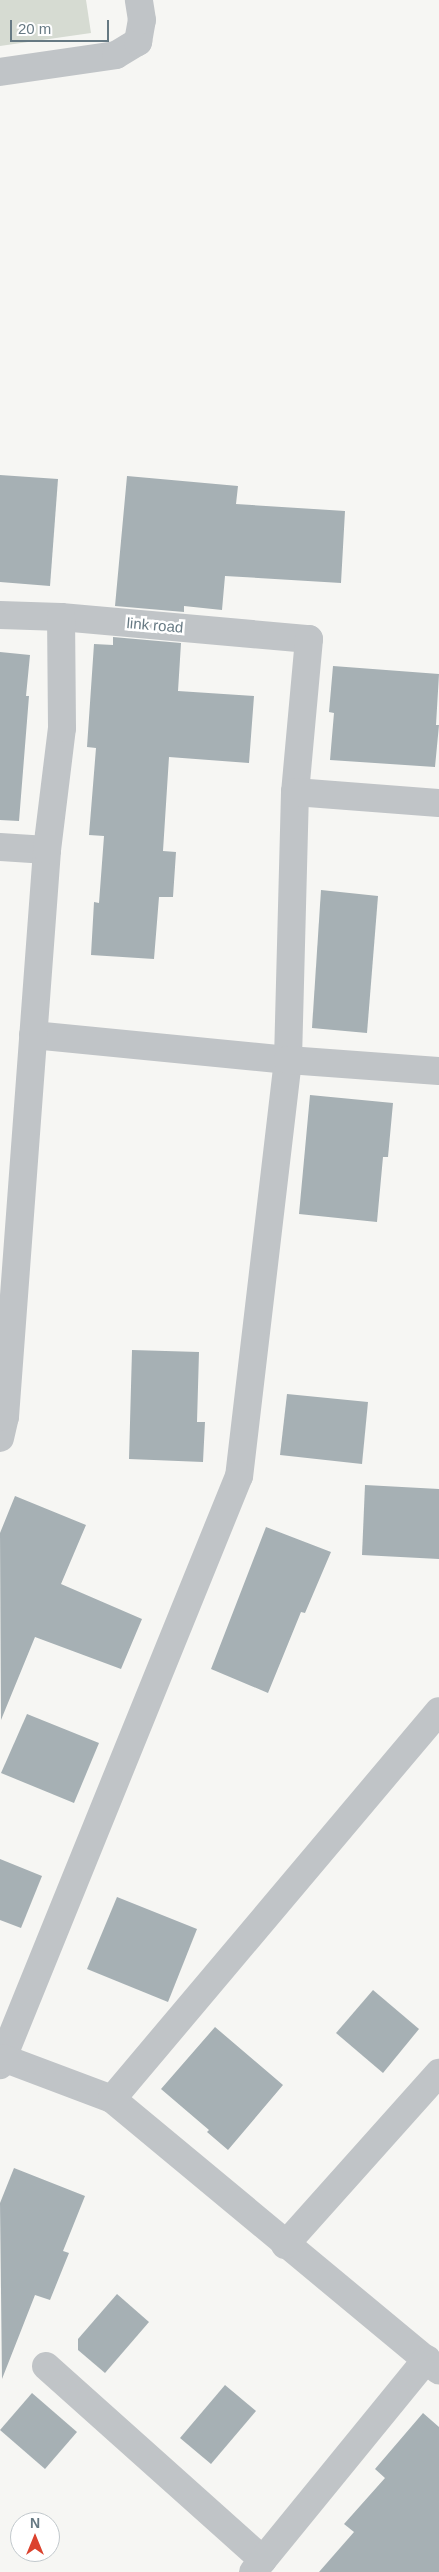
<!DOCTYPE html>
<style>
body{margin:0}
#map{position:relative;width:439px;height:2572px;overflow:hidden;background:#f6f6f3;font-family:Arial,sans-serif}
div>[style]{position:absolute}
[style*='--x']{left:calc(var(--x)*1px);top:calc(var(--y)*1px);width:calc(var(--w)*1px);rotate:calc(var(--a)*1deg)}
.green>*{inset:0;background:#d6dbd2}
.building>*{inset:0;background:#a6b0b4}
.minor>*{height:28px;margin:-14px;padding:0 14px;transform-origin:14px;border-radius:14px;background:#c0c4c7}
span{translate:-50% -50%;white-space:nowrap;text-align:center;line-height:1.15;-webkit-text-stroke:5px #fff;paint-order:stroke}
.street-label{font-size:15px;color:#667983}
.north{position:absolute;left:10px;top:2512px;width:50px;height:50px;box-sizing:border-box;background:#fff;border:1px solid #c2c9cd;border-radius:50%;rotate:0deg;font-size:14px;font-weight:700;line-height:20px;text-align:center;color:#667983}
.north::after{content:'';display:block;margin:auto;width:18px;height:22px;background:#db422e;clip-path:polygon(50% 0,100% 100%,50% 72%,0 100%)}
.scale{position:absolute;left:10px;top:20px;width:99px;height:22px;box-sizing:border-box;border:2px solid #667983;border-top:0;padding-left:6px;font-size:15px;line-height:18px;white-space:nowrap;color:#667983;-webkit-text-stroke:4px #fff;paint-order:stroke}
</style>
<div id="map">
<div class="green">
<div style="clip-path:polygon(0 0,86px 0,91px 33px,0 46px)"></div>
</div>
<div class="building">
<div style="clip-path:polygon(0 475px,58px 479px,50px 586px,0 582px)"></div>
<div style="clip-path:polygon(127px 476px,238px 486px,236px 504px,345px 511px,341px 583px,225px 576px,222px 610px,184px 606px,184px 612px,115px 606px)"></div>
<div style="clip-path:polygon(113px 637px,181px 643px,178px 691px,254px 696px,249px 763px,169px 757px,163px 851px,176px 852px,173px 897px,159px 897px,154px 959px,91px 955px,94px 902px,99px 903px,104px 836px,89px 835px,96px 748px,87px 747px,94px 644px,113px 645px)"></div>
<div style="clip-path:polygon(0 652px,30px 655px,26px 696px,29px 696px,19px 821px,0 820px)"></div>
<div style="clip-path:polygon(333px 666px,439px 674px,436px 725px,439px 725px,435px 767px,330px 760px,334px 713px,329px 712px)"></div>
<div style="clip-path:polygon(321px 890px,378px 896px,367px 1033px,312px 1028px)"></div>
<div style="clip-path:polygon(310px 1095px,393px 1103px,388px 1157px,383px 1157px,377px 1222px,299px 1214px)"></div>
<div style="clip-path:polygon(132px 1350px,199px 1352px,197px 1422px,205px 1422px,203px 1462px,129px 1459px)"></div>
<div style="clip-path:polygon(287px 1394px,368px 1402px,362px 1464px,280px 1455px)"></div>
<div style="clip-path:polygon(365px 1485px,439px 1489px,439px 1559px,362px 1555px)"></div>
<div style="clip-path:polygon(15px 1496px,86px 1525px,61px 1584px,142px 1619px,121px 1669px,35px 1637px,1px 1720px,0 1533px)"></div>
<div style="clip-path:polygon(266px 1527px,331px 1552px,305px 1613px,301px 1612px,268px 1693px,211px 1669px)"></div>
<div style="clip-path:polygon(27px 1714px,99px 1743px,74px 1803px,1px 1773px)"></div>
<div style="clip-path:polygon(0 1859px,42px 1876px,21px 1928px,0 1920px)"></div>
<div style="clip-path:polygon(117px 1897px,197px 1929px,168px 2002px,87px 1969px)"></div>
<div style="clip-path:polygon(373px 1990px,419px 2029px,383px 2073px,336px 2033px)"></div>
<div style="clip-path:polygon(215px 2027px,283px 2085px,228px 2150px,207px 2132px,209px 2130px,161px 2089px)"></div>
<div style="clip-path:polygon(14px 2168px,85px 2196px,63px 2251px,69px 2253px,50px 2300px,35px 2295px,2px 2379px,0 2203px)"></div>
<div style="clip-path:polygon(117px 2294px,149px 2322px,105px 2373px,78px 2350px,78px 2339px)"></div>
<div style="clip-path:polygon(225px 2385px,256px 2411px,211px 2464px,180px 2438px)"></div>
<div style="clip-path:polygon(32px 2393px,77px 2432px,45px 2469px,0 2430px)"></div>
<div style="clip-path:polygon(423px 2413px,439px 2427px,439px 2572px,319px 2572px,354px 2532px,344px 2524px,385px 2478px,375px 2469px)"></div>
</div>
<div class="minor">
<div style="--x:0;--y:72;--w:117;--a:-8.3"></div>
<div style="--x:116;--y:55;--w:26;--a:-31"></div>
<div style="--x:138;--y:42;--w:22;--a:-80"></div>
<div style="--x:142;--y:20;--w:20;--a:-99"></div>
<div style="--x:0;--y:615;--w:61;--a:1.9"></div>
<div style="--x:61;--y:617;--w:249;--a:5.1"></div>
<div style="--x:309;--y:639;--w:154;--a:95.2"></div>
<div style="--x:295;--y:792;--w:268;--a:91.5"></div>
<div style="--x:288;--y:1060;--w:419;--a:96.7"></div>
<div style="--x:239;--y:1476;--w:636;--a:112.09"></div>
<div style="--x:295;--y:792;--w:144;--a:4.4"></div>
<div style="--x:0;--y:847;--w:47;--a:3.7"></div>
<div style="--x:33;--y:1035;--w:256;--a:5.6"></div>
<div style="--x:288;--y:1060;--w:151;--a:4.2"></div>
<div style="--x:0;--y:1438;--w:22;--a:-77"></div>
<div style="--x:5;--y:1417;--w:569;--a:-85.76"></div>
<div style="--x:47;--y:850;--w:123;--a:-83"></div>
<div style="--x:62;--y:728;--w:111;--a:-90.5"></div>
<div style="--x:3;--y:2058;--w:116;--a:20.6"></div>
<div style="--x:112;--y:2099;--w:425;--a:39.7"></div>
<div style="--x:112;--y:2099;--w:507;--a:-49.88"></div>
<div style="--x:285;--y:2245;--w:231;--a:-48.2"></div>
<div style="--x:46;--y:2366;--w:291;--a:41.8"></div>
<div style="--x:253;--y:2572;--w:275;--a:-50.8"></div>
</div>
<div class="street-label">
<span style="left:155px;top:625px;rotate:5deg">link road</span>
</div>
<div class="north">N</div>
<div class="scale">20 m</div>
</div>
